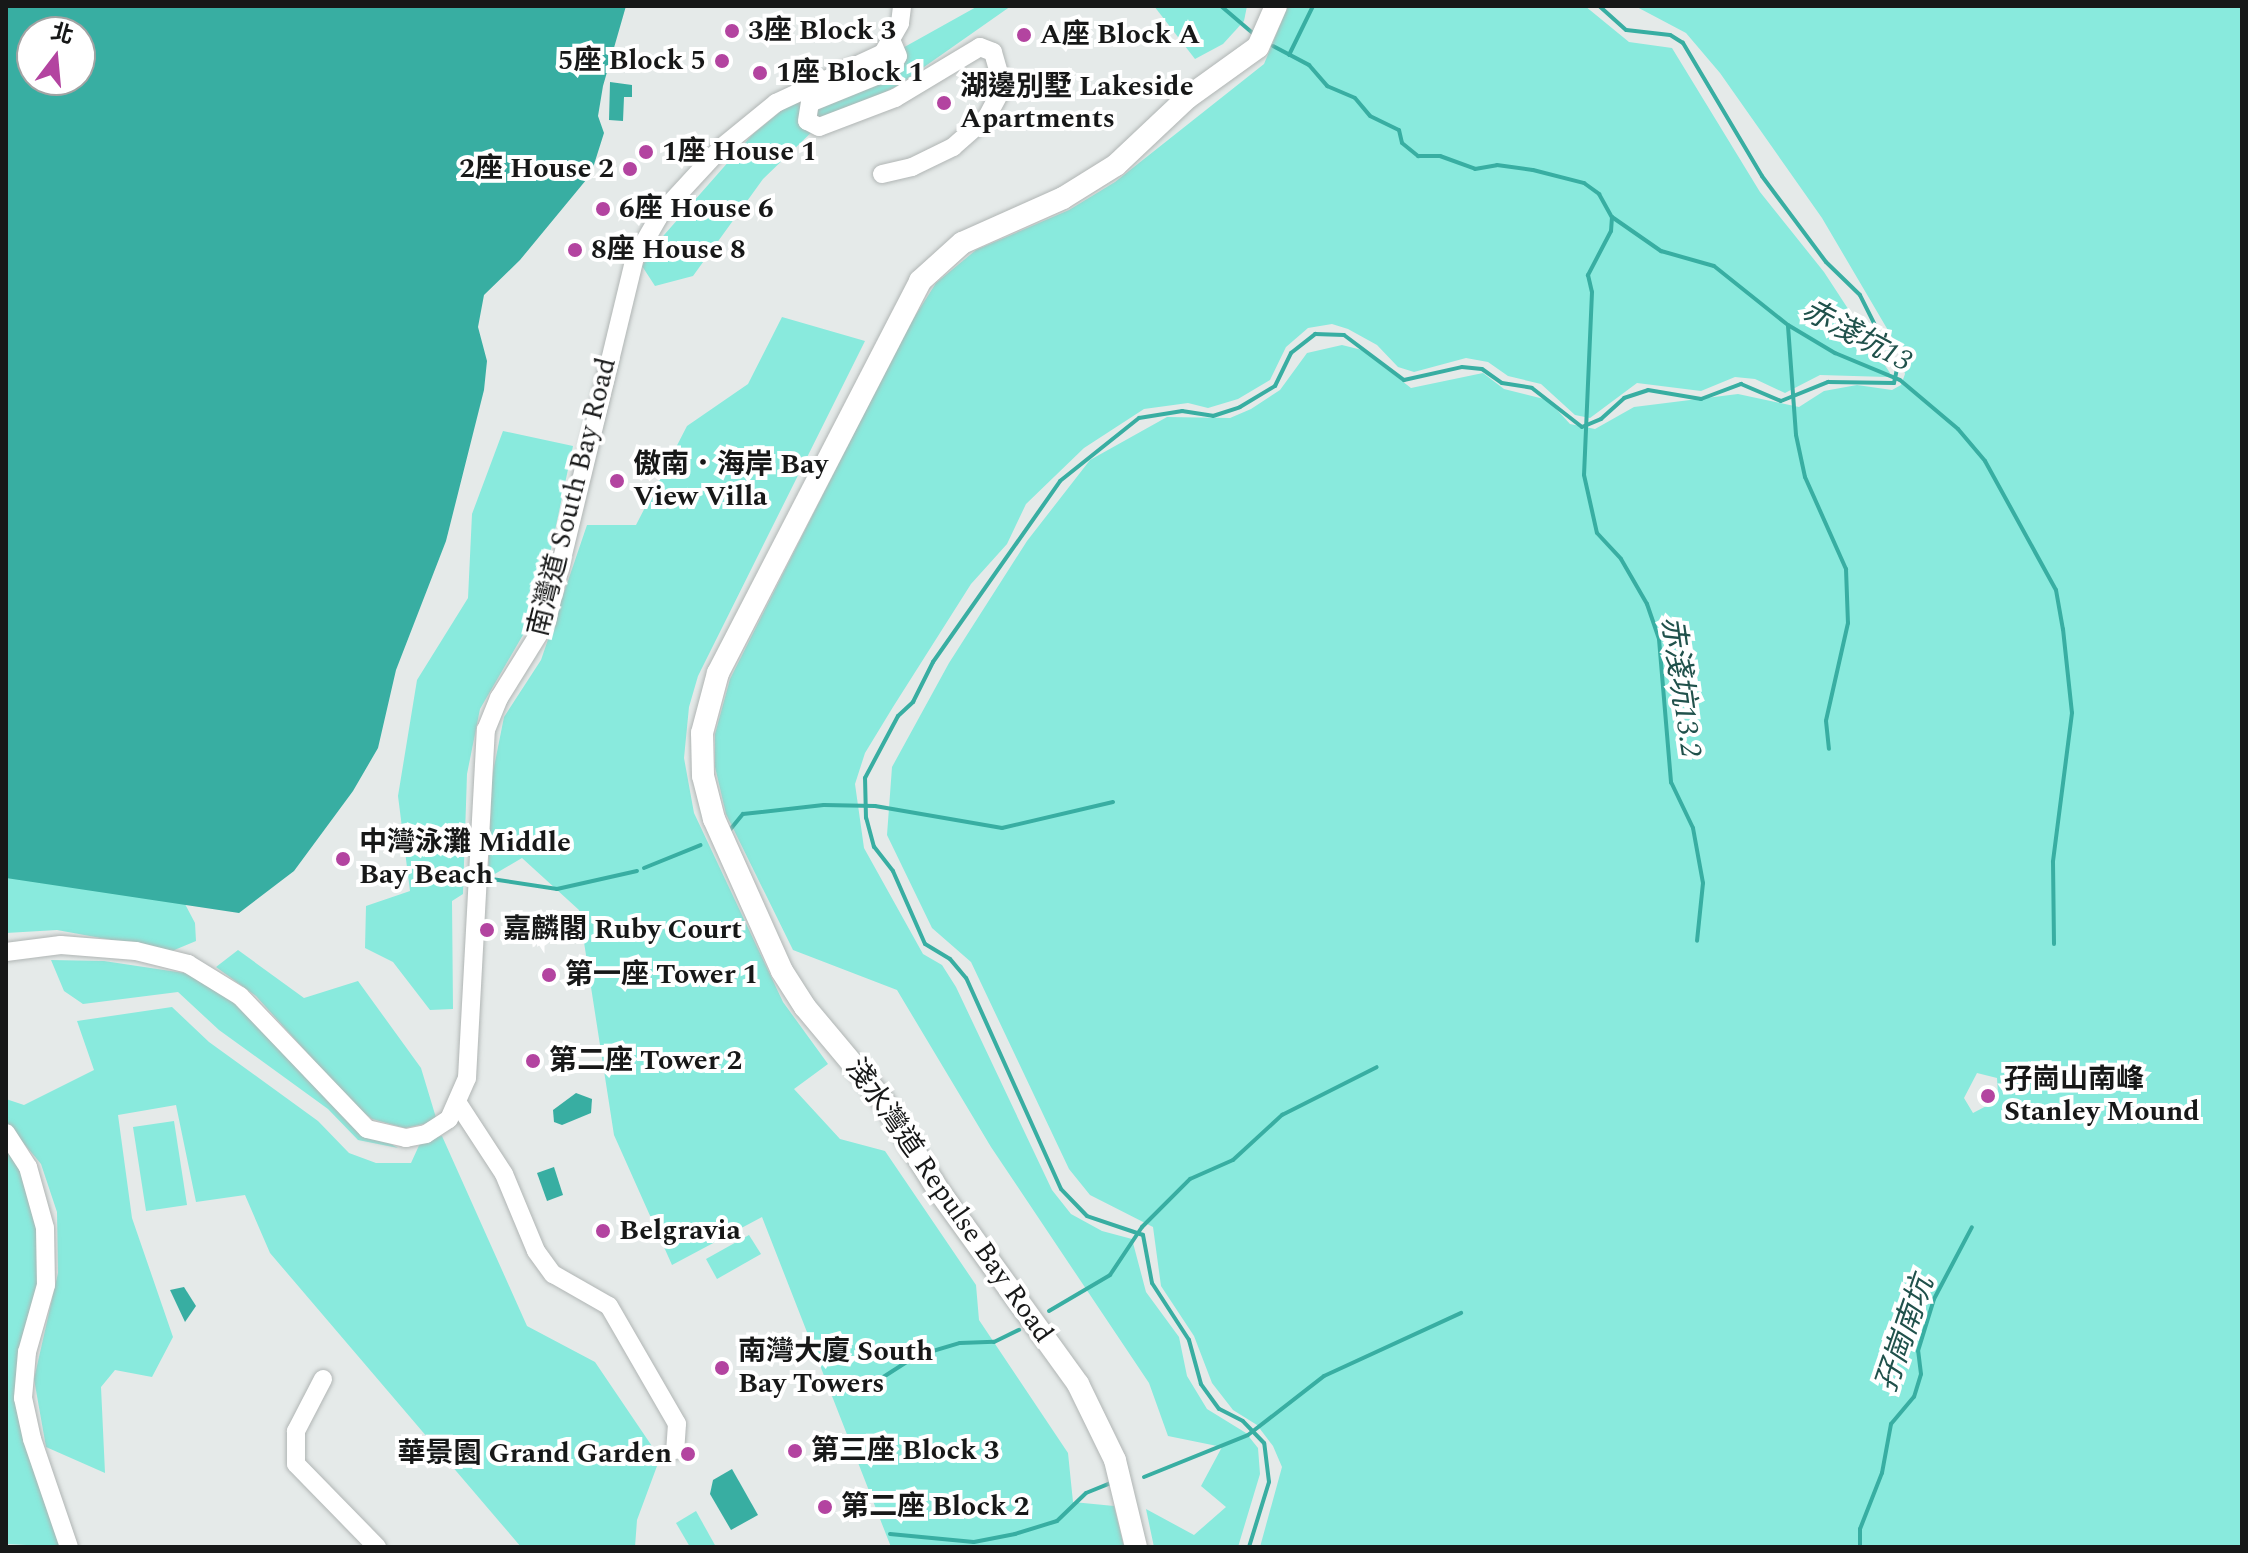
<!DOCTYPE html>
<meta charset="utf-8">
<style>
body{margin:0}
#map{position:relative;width:2248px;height:1553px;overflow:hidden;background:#e5eae9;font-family:Spectral,"Noto Sans TC",serif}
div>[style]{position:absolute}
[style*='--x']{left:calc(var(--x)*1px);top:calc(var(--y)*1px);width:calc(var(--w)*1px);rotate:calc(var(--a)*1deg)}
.green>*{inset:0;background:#89eadd}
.water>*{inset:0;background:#38aea2}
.stream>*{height:4px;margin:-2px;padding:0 2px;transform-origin:2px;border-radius:2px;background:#38aea2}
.roads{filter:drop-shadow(0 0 2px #b0b5b4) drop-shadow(0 0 2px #b0b5b4)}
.minor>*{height:18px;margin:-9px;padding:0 9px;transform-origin:9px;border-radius:9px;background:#fff}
.major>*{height:22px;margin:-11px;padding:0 11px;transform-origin:11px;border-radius:11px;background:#fff}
.dots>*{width:22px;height:22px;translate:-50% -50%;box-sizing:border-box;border:4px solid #fff;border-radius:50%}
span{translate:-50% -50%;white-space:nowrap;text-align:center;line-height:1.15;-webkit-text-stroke:8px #fff;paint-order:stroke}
.poi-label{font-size:28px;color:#171818;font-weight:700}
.left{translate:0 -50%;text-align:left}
.right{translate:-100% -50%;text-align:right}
.street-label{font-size:28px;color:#171818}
.water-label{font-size:30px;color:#20514b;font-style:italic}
.frame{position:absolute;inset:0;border:8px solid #171818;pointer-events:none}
.north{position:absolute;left:16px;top:16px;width:80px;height:80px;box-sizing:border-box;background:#fff;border:2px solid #a2a3a3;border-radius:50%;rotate:16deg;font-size:22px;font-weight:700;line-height:32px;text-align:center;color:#171818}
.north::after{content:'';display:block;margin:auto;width:28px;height:36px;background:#b344a0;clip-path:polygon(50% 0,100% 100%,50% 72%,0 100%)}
</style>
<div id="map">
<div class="green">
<div style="clip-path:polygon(978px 6px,1011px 6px,897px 86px,818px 126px,763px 179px,693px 276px,655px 286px,642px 266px,657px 243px,752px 135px,805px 91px,874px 64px)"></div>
<div style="clip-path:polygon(1154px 6px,1247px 6px,1244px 21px,1223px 44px,1195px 59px)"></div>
<div style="clip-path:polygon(1288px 6px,1585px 6px,1629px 42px,1672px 48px,1760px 192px,1824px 272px,1890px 373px,1887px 377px,1820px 375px,1785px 393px,1755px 379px,1735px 377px,1701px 391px,1637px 383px,1590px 418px,1575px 415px,1541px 384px,1508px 376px,1488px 362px,1466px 358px,1414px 372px,1398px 367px,1377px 345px,1348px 329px,1332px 324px,1308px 328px,1286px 347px,1270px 380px,1238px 399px,1208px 408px,1188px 403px,1144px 409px,1084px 448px,1026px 504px,1007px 544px,971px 584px,893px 707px,865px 753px,855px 784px,864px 848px,923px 954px,942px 965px,956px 987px,1052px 1190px,1071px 1214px,1102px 1231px,1132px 1239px,1146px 1292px,1179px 1337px,1187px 1376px,1207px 1409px,1246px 1433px,1258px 1448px,1260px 1474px,1238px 1547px,1154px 1547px,1146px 1509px,1194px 1535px,1226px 1507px,1201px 1486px,1222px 1447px,1168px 1436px,1149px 1383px,991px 1147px,897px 990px,793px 950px,726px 814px,715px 767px,715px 734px,730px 679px,905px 332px,936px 283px,976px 250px,1069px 210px,1115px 182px,1264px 64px)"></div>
<div style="clip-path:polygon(evenodd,1635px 6px,2242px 6px,2242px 1547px,1260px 1547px,1282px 1467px,1273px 1446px,1257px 1425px,1233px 1410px,1212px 1383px,1194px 1336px,1161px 1286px,1153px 1227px,1090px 1195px,1069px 1169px,971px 962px,932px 928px,887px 835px,892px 767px,949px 663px,1027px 541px,1090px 460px,1167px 417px,1230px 418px,1251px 409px,1280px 390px,1307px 353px,1342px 345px,1362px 350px,1411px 388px,1483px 373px,1504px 389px,1548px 400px,1570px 424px,1595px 429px,1634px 407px,1738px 394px,1799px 407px,1824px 391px,1857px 385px,1892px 390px,1901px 385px,1905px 374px,1899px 349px,1822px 218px,1720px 73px,1686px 33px,1635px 6px,1977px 1073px,1997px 1078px,1998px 1094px,1996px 1101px,1973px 1113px,1964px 1098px,1977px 1073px)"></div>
<div style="clip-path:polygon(782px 317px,865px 341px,698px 676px,689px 707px,684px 758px,694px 813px,783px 1002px,828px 1064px,794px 1089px,840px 1139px,885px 1151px,976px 1285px,979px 1320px,1068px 1453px,1073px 1502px,1114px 1506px,1124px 1547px,891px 1547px,762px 1217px,672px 1265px,614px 1135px,579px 910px,522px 858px,488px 878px,492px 777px,504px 717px,541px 660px,587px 525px,636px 525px,687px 426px,748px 384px)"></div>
<div style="clip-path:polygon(503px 431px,573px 446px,550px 554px,527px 628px,480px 709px,467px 774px,463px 894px,452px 901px,453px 1009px,430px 1010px,393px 962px,365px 948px,366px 906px,410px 891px,398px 796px,417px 680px,468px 598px,472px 514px)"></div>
<div style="clip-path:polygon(8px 877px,185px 904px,195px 923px,196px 941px,172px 951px,57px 930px,6px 933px)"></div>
<div style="clip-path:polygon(238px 950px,304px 998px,358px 981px,421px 1068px,437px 1121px,405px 1128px,372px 1119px,354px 1105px,256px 996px,216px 967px)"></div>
<div style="clip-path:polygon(51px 960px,104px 961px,204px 976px,245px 1008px,343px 1117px,398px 1148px,358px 1140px,328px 1109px,219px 1030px,178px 992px,83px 1004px,64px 991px)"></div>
<div style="clip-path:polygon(172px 1007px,209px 1042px,318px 1121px,349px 1153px,376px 1163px,411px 1163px,422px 1139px,442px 1136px,527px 1326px,595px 1362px,660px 1458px,637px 1520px,635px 1547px,521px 1547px,270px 1253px,245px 1195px,196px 1202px,176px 1105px,118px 1115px,132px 1218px,173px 1337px,152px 1377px,115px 1370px,101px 1387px,105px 1473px,46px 1447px,34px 1379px,58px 1273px,57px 1212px,41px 1164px,6px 1122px,6px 1099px,24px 1105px,94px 1070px,77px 1021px)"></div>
<div style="clip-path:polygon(174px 1121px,187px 1205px,146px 1211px,133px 1127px)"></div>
<div style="clip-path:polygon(6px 1136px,47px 1214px,24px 1379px,68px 1547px,6px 1544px)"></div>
<div style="clip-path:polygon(749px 1235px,761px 1254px,717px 1279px,706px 1259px)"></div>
<div style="clip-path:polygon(696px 1511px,716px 1547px,690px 1547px,676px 1523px)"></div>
</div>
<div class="water">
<div style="clip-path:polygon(evenodd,6px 6px,626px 6px,603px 86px,598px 116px,604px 133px,591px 174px,520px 260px,484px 295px,478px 327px,487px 361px,484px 390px,446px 541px,396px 670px,378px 748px,353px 791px,294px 871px,239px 913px,6px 878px,6px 6px,80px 32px,80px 80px,32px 80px,32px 32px,80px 32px)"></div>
<div style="clip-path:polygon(610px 82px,632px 85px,632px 97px,624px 97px,623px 121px,609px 120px)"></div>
<div style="clip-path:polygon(576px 1093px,592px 1099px,591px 1113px,562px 1125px,554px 1122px,553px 1110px)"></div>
<div style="clip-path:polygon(554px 1167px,563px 1195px,547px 1201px,537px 1173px)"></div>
<div style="clip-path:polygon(184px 1287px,196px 1306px,185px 1322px,170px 1290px)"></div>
<div style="clip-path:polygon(732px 1469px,758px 1515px,731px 1530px,710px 1494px,713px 1480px)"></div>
</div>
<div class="stream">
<div style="--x:1221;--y:6;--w:45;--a:40.5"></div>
<div style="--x:1273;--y:46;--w:41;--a:27.8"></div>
<div style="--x:1309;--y:65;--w:28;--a:49"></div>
<div style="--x:1327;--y:86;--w:30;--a:23"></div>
<div style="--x:1355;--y:98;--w:23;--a:50"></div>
<div style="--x:1370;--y:116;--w:32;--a:26"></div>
<div style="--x:1399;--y:130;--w:13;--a:77"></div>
<div style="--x:1402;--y:143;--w:21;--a:39"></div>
<div style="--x:1418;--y:156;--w:22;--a:0"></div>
<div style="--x:1440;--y:156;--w:37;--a:20"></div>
<div style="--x:1475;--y:169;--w:22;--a:-10"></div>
<div style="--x:1497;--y:165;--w:36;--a:8"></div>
<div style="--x:1533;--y:170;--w:53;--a:14.3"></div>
<div style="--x:1584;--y:183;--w:19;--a:36"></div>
<div style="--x:1599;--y:194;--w:26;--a:61"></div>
<div style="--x:1612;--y:217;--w:60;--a:34.8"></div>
<div style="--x:1661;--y:251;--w:55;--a:15.8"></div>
<div style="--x:1714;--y:266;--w:95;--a:38.6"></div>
<div style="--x:1788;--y:325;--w:55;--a:30.8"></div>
<div style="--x:1835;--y:353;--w:70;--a:22.6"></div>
<div style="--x:1900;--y:380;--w:76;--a:40.2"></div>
<div style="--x:1958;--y:429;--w:42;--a:49.8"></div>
<div style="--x:1985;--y:461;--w:147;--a:61.2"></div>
<div style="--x:2056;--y:590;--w:40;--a:80"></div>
<div style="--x:2063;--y:629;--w:84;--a:83.9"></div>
<div style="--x:2072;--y:713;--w:150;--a:97.3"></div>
<div style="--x:2053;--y:862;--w:82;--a:89.3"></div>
<div style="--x:1289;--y:55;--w:55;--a:-63.9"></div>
<div style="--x:1612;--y:217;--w:14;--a:94"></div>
<div style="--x:1611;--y:231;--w:50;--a:117.6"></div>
<div style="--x:1588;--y:275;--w:17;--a:77"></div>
<div style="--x:1592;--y:292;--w:183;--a:92.5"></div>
<div style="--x:1584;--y:475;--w:59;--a:77.4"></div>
<div style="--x:1597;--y:533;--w:35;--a:47"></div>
<div style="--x:1621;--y:559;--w:52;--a:60"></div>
<div style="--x:1647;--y:604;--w:37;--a:71"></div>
<div style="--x:1659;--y:639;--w:144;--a:85.2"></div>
<div style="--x:1671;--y:782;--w:51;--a:64.4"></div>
<div style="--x:1693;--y:828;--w:56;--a:79.7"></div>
<div style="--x:1703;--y:883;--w:58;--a:95.9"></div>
<div style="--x:1788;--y:326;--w:109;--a:85.8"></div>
<div style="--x:1796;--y:435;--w:43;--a:77.9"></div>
<div style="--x:1805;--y:477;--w:101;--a:66"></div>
<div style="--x:1846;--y:569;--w:54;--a:87.9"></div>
<div style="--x:1848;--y:623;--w:100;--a:102.7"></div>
<div style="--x:1826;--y:721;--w:28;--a:84"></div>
<div style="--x:729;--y:831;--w:22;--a:-51"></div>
<div style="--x:743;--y:814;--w:81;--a:-6.3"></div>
<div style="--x:824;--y:805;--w:51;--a:1.1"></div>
<div style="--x:875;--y:806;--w:129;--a:9.8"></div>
<div style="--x:1002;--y:828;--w:114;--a:-13.2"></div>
<div style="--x:644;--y:868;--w:61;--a:-22"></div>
<div style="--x:485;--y:878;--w:73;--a:8.7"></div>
<div style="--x:557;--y:889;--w:82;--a:-12.7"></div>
<div style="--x:1049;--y:1311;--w:71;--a:-30.5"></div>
<div style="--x:1110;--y:1275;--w:58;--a:-56.3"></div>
<div style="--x:1142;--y:1227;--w:68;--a:-45"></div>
<div style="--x:1190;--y:1179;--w:47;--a:-23.8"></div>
<div style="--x:1233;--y:1160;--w:67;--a:-42.6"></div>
<div style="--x:1282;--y:1115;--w:106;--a:-26.8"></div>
<div style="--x:835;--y:1389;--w:28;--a:2"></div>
<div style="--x:863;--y:1390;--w:63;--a:-32.7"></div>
<div style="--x:916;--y:1356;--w:46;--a:-16.5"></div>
<div style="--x:960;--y:1343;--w:34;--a:-2"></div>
<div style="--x:994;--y:1342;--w:28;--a:-26"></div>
<div style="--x:1144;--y:1477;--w:112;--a:-22"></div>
<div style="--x:1248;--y:1435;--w:96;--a:-37.8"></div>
<div style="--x:1324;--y:1376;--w:151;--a:-24.7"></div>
<div style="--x:890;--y:1534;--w:84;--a:5.4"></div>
<div style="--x:974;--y:1542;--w:42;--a:-11"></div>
<div style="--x:1015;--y:1534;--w:44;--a:-17.2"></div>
<div style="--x:1057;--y:1521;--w:40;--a:-44"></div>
<div style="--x:1086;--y:1493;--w:27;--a:-22"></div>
<div style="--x:1249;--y:1547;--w:68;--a:-72.9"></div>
<div style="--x:1269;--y:1482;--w:39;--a:-97"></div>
<div style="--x:1264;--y:1443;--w:30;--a:-134"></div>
<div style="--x:1243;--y:1421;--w:27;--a:-153"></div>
<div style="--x:1219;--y:1409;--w:31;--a:-126"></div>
<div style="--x:1201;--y:1384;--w:46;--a:-105.3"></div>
<div style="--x:1189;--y:1340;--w:68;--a:-123"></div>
<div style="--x:1152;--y:1283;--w:49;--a:-100.6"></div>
<div style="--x:1143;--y:1235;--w:59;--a:-161.3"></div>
<div style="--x:1087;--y:1216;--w:37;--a:-134"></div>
<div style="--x:1061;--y:1189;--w:231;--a:-114.2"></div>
<div style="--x:966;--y:978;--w:25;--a:-130"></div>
<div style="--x:950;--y:959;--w:29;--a:-149"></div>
<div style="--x:925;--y:944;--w:80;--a:-113.7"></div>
<div style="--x:893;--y:871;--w:31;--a:-128"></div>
<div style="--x:874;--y:847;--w:30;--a:-105"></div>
<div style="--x:866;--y:818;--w:40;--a:-91.4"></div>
<div style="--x:865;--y:778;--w:70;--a:-62"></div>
<div style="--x:898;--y:716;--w:21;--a:-43"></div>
<div style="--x:913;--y:702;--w:45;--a:-63.4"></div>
<div style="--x:933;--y:662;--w:221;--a:-54.9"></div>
<div style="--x:1060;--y:481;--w:101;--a:-38.6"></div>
<div style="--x:1139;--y:418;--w:44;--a:-9.2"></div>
<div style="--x:1182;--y:411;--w:31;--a:9"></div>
<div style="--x:1213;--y:416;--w:28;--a:-18"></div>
<div style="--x:1240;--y:407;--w:41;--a:-31"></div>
<div style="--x:1275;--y:386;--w:37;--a:-64"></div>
<div style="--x:1291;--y:353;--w:31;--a:-38"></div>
<div style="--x:1315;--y:334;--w:29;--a:2"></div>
<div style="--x:1344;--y:335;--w:75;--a:36.9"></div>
<div style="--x:1404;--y:380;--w:59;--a:-12.6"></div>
<div style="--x:1462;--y:367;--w:20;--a:6"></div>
<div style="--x:1482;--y:369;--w:24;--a:35"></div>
<div style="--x:1502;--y:383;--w:30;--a:9"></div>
<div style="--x:1532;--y:388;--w:63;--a:38"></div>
<div style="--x:1582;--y:427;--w:21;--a:-23"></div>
<div style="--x:1601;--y:419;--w:31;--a:-42"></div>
<div style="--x:1624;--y:398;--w:25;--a:-18"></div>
<div style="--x:1648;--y:390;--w:54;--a:9.6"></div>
<div style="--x:1701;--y:399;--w:43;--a:-20.6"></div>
<div style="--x:1741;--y:384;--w:43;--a:23"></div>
<div style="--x:1781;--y:401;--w:51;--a:-22"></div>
<div style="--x:1828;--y:382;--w:66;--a:0.9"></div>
<div style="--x:1894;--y:383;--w:14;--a:-78"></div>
<div style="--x:1897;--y:369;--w:83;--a:-116.6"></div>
<div style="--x:1860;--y:295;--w:47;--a:-135.9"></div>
<div style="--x:1826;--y:262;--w:107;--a:-126.7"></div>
<div style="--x:1762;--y:176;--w:155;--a:-120.7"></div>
<div style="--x:1683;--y:43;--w:15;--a:-148"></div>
<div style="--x:1670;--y:35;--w:44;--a:-173.5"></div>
<div style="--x:1626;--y:30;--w:36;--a:-138"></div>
<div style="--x:1860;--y:1547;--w:18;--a:-90"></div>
<div style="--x:1860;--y:1529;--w:60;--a:-68.6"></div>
<div style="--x:1882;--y:1473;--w:50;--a:-79.6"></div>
<div style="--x:1891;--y:1424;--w:35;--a:-50"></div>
<div style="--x:1914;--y:1397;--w:24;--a:-73"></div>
<div style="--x:1921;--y:1374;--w:23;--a:-97"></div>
<div style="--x:1918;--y:1351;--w:54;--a:-72.9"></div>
<div style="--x:1934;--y:1299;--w:81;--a:-62.2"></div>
</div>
<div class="roads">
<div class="minor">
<div style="--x:882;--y:174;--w:31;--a:-13"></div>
<div style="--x:912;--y:167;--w:46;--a:-26"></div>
<div style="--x:953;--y:147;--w:45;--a:-41.4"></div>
<div style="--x:987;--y:117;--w:34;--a:-62"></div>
<div style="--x:1003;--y:87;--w:36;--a:-106"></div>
<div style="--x:993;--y:52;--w:14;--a:-159"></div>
<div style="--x:980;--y:47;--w:99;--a:149"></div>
<div style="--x:895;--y:98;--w:81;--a:159.1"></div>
<div style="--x:819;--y:127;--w:13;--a:-153"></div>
<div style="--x:807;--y:121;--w:18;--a:-81"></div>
<div style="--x:810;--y:103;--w:85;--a:-22.1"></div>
<div style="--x:889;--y:71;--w:17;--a:-59"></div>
<div style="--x:898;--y:56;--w:15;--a:-113"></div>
<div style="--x:6;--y:952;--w:55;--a:-7.3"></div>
<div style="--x:61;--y:945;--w:75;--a:4.6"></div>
<div style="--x:136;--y:951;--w:54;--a:14"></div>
<div style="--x:188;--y:964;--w:61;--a:31.6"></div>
<div style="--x:240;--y:996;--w:184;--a:46.3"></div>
<div style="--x:367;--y:1129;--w:40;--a:13"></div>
<div style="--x:406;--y:1138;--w:20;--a:-11"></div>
<div style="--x:426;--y:1134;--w:27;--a:-33"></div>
<div style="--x:449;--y:1119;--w:45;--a:-66.3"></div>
<div style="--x:467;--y:1078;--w:349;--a:-86.9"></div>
<div style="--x:486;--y:730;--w:35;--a:-68"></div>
<div style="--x:499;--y:698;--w:91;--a:-58.1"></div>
<div style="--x:547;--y:621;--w:374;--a:-76.4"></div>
<div style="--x:635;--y:258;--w:52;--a:-60"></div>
<div style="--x:661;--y:213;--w:90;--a:-47.3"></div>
<div style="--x:722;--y:147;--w:70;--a:-39.2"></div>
<div style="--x:776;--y:103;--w:118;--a:-25"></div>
<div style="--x:883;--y:53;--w:34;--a:-60"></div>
<div style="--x:900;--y:23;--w:17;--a:-83"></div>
<div style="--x:459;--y:1105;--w:82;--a:56.9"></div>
<div style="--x:504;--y:1174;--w:83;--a:67.4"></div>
<div style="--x:536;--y:1251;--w:29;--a:54"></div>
<div style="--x:553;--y:1274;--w:64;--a:29.7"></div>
<div style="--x:609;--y:1306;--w:136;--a:60"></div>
<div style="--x:677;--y:1424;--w:26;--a:94"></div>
<div style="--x:6;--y:1133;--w:40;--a:57.1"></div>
<div style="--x:28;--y:1167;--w:63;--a:74.4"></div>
<div style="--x:45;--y:1228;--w:57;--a:89"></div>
<div style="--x:46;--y:1285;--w:70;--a:105.8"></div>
<div style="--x:27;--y:1352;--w:46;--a:95"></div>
<div style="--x:23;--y:1398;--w:42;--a:77.6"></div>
<div style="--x:32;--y:1439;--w:114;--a:71.1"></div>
<div style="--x:323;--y:1379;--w:59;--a:117.4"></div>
<div style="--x:296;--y:1431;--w:33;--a:90"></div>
<div style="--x:296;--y:1464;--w:116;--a:45.7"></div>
</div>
<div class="major">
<div style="--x:1136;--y:1547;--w:89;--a:-103.6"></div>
<div style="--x:1115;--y:1460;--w:85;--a:-116"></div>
<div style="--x:1078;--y:1384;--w:236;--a:-125.8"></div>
<div style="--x:940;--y:1193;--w:110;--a:-121.7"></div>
<div style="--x:882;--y:1099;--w:120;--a:-129.9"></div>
<div style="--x:805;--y:1007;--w:43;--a:-122.6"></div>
<div style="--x:782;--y:971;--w:167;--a:-114.1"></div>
<div style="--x:714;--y:819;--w:44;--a:-104.3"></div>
<div style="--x:703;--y:776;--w:43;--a:-91.3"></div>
<div style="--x:702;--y:733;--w:62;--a:-75.1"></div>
<div style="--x:718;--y:673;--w:441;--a:-62.7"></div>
<div style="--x:920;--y:281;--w:57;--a:-42.1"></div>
<div style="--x:962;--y:243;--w:111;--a:-24"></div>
<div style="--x:1063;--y:198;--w:62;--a:-31.9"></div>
<div style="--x:1116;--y:165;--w:98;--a:-43.3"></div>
<div style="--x:1187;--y:98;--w:87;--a:-35.7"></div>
<div style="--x:1258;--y:47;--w:45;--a:-66.3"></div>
</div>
</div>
<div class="dots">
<div style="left:732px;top:31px;background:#b344a0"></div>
<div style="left:1024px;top:35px;background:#b344a0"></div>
<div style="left:722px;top:61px;background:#b344a0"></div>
<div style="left:760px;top:73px;background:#b344a0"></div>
<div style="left:944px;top:103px;background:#b344a0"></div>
<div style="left:646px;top:152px;background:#b344a0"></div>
<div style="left:630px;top:169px;background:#b344a0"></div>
<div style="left:603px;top:209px;background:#b344a0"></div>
<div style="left:575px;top:250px;background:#b344a0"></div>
<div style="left:617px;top:481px;background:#b344a0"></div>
<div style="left:343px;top:859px;background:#b344a0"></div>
<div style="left:487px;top:930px;background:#b344a0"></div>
<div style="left:549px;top:975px;background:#b344a0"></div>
<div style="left:533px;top:1061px;background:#b344a0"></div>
<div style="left:1988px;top:1096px;background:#b344a0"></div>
<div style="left:603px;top:1231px;background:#b344a0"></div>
<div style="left:722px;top:1368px;background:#b344a0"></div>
<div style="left:795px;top:1451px;background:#b344a0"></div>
<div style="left:688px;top:1454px;background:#b344a0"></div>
<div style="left:825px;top:1507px;background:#b344a0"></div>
</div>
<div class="poi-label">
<span class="left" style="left:748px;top:31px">3座 Block 3</span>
<span class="left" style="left:1040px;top:35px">A座 Block A</span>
<span class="right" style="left:706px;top:61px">5座 Block 5</span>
<span class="left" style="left:776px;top:73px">1座 Block 1</span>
<span class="left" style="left:960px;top:103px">湖邊別墅 Lakeside<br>Apartments</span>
<span class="left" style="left:662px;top:152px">1座 House 1</span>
<span class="right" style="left:614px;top:169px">2座 House 2</span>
<span class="left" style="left:619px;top:209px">6座 House 6</span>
<span class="left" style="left:591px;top:250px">8座 House 8</span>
<span class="left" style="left:633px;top:481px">傲南．海岸 Bay<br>View Villa</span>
<span class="left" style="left:359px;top:859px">中灣泳灘 Middle<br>Bay Beach</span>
<span class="left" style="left:503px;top:930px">嘉麟閣 Ruby Court</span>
<span class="left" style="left:565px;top:975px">第一座 Tower 1</span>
<span class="left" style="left:549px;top:1061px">第二座 Tower 2</span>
<span class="left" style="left:2004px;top:1096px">孖崗山南峰<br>Stanley Mound</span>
<span class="left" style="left:619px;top:1231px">Belgravia</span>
<span class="left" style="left:738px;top:1368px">南灣大廈 South<br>Bay Towers</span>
<span class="left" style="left:811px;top:1451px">第三座 Block 3</span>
<span class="right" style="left:672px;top:1454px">華景園 Grand Garden</span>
<span class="left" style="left:841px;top:1507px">第二座 Block 2</span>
</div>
<div class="street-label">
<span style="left:573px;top:497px;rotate:-76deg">南灣道 South Bay Road</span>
<span style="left:949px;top:1201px;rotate:55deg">淺水灣道 Repulse Bay Road</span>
</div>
<div class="water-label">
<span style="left:1857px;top:336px;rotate:28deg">赤淺坑13</span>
<span style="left:1681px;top:687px;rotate:82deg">赤淺坑13.2</span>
<span style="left:1905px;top:1334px;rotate:-71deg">孖崗南坑</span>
</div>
<div class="frame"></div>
<div class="north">北</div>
</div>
